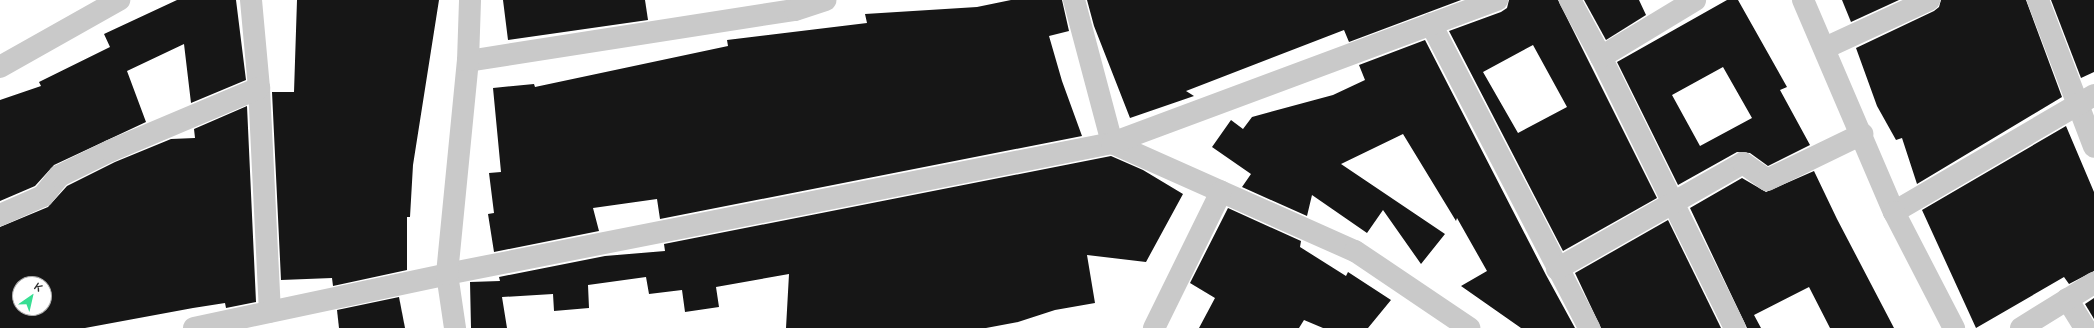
<!DOCTYPE html>
<style>
body{margin:0}
#map{position:relative;width:2094px;height:328px;overflow:hidden;background:#fff;font-family:Quicksand,sans-serif}
div>[style]{position:absolute}
[style*='--x']{left:calc(var(--x)*1px);top:calc(var(--y)*1px);width:calc(var(--w)*1px);rotate:calc(var(--a)*1deg)}
.building>*{inset:0;background:#161616}
.minor>*{height:22px;margin:-11px;padding:0 11px;transform-origin:11px;border-radius:11px;background:#c9c9c9}
.tertiary>*{height:22px;margin:-11px;padding:0 11px;transform-origin:11px;border-radius:11px;background:#c9c9c9}
span{translate:-50% -50%;white-space:nowrap;text-align:center;line-height:1.15;-webkit-text-stroke:4px #fff;paint-order:stroke}
.north{position:absolute;left:12px;top:276px;width:40px;height:40px;box-sizing:border-box;background:#fff;border:1px solid #acacac;border-radius:50%;rotate:34deg;font-size:11px;font-weight:700;line-height:16px;text-align:center;color:#2f2f2f}
.north::after{content:'';display:block;margin:auto;width:14px;height:18px;background:#38de93;clip-path:polygon(50% 0,100% 100%,50% 72%,0 100%)}
</style>
<div id="map">
<div class="building">
<div style="clip-path:polygon(177px 0,236px 0,246px 80px,191px 103px,184px 44px,127px 71px,146px 122px,54px 165px,35px 186px,0 201px,0 100px,41px 86px,39px 82px,110px 47px,104px 34px)"></div>
<div style="clip-path:polygon(297px 0,439px 0,413px 165px,410px 217px,407px 217px,407px 270px,333px 286px,332px 278px,281px 280px,272px 92px,294px 92px)"></div>
<div style="clip-path:polygon(503px 0,645px 0,648px 20px,508px 40px)"></div>
<div style="clip-path:polygon(1011px 0,1062px 0,1069px 31px,1049px 36px,1062px 81px,1082px 136px,660px 219px,657px 199px,593px 208px,599px 231px,494px 252px,488px 214px,494px 213px,489px 173px,501px 172px,493px 88px,534px 84px,535px 87px,728px 46px,727px 40px,867px 23px,865px 14px,977px 7px)"></div>
<div style="clip-path:polygon(1087px 0,1461px 0,1349px 42px,1344px 30px,1186px 91px,1194px 96px,1130px 118px,1094px 26px)"></div>
<div style="clip-path:polygon(evenodd,1509px 0,1558px 0,1657px 198px,1563px 251px,1449px 31px,1501px 12px,1507px 8px,1509px 0,1533px 45px,1567px 107px,1518px 133px,1483px 72px,1533px 45px)"></div>
<div style="clip-path:polygon(1584px 0,1639px 0,1646px 15px,1606px 40px)"></div>
<div style="clip-path:polygon(evenodd,1727px 0,1738px 0,1787px 87px,1780px 90px,1810px 145px,1768px 166px,1750px 153px,1737px 152px,1678px 185px,1617px 62px,1727px 0,1723px 67px,1752px 118px,1700px 146px,1672px 95px,1723px 67px)"></div>
<div style="clip-path:polygon(1842px 0,1899px 0,1851px 22px)"></div>
<div style="clip-path:polygon(1941px 0,2026px 0,2062px 97px,1917px 184px,1902px 138px,1896px 140px,1877px 106px,1856px 48px,1934px 11px,1939px 7px)"></div>
<div style="clip-path:polygon(2051px 0,2094px 0,2094px 72px,2081px 78px)"></div>
<div style="clip-path:polygon(1425px 40px,1546px 275px,1575px 328px,1521px 328px,1461px 286px,1487px 271px,1457px 218px,1456px 221px,1403px 134px,1341px 164px,1445px 234px,1421px 264px,1383px 210px,1367px 233px,1312px 195px,1307px 216px,1242px 187px,1251px 174px,1212px 147px,1231px 120px,1243px 129px,1252px 117px,1333px 95px,1365px 80px,1359px 65px)"></div>
<div style="clip-path:polygon(evenodd,247px 106px,256px 302px,226px 308px,225px 303px,193px 308px,85px 328px,0 328px,0 227px,48px 207px,67px 186px,115px 162px,171px 139px,195px 138px,194px 129px,247px 106px,20px 284px,44px 284px,44px 308px,20px 308px,20px 284px)"></div>
<div style="clip-path:polygon(2066px 126px,2094px 192px,2094px 271px,2069px 284px,2064px 277px,1976px 328px,1922px 210px)"></div>
<div style="clip-path:polygon(1111px 156px,1143px 170px,1183px 194px,1146px 262px,1087px 255px,1095px 303px,1055px 310px,1018px 322px,986px 328px,786px 328px,789px 274px,716px 287px,719px 307px,685px 312px,682px 290px,649px 294px,646px 277px,588px 285px,589px 308px,554px 311px,553px 294px,502px 297px,507px 328px,471px 328px,470px 282px,500px 281px,499px 277px,605px 256px,665px 251px,664px 244px)"></div>
<div style="clip-path:polygon(1814px 171px,1837px 219px,1894px 328px,1830px 328px,1809px 287px,1754px 315px,1761px 328px,1747px 328px,1690px 208px,1742px 178px,1766px 192px)"></div>
<div style="clip-path:polygon(1228px 208px,1301px 241px,1300px 247px,1346px 276px,1348px 272px,1391px 300px,1368px 328px,1323px 328px,1304px 320px,1299px 328px,1199px 328px,1215px 298px,1190px 283px)"></div>
<div style="clip-path:polygon(1668px 220px,1721px 328px,1601px 328px,1575px 273px)"></div>
<div style="clip-path:polygon(399px 297px,405px 328px,339px 328px,337px 310px)"></div>
<div style="clip-path:polygon(2094px 298px,2094px 319px,2085px 304px)"></div>
</div>
<div class="minor">
<div style="--x:251;--y:0;--w:88;--a:84.8"></div>
<div style="--x:259;--y:88;--w:224;--a:87.2"></div>
<div style="--x:1074;--y:0;--w:148;--a:75.1"></div>
<div style="--x:1570;--y:0;--w:65;--a:61.5"></div>
<div style="--x:1601;--y:57;--w:302;--a:63.7"></div>
<div style="--x:2038;--y:0;--w:157;--a:69.1"></div>
<div style="--x:1431;--y:24;--w:343;--a:62.5"></div>
<div style="--x:1825;--y:48;--w:115;--a:-24.8"></div>
<div style="--x:1601;--y:57;--w:110;--a:-31.2"></div>
<div style="--x:468;--y:61;--w:331;--a:-8.9"></div>
<div style="--x:795;--y:10;--w:32;--a:-18"></div>
<div style="--x:1112;--y:143;--w:266;--a:24"></div>
<div style="--x:1355;--y:251;--w:138;--a:34"></div>
<div style="--x:1894;--y:212;--w:232;--a:-30.3"></div>
<div style="--x:0;--y:215;--w:47;--a:-23.8"></div>
<div style="--x:43;--y:196;--w:26;--a:-51"></div>
<div style="--x:59;--y:176;--w:57;--a:-26.1"></div>
<div style="--x:110;--y:151;--w:162;--a:-22.9"></div>
<div style="--x:1557;--y:269;--w:214;--a:-29.7"></div>
<div style="--x:1743;--y:163;--w:29;--a:35"></div>
<div style="--x:1767;--y:180;--w:106;--a:-25.8"></div>
<div style="--x:2067;--y:299;--w:34;--a:58"></div>
<div style="--x:194;--y:328;--w:259;--a:-12"></div>
<div style="--x:447;--y:274;--w:678;--a:-11.14"></div>
<div style="--x:1112;--y:143;--w:411;--a:-20.4"></div>
<div style="--x:1154;--y:328;--w:152;--a:-63.8"></div>
<div style="--x:2021;--y:328;--w:86;--a:-31.7"></div>
</div>
<div class="tertiary">
<div style="--x:1803;--y:0;--w:231;--a:66.8"></div>
<div style="--x:1894;--y:212;--w:131;--a:62.7"></div>
<div style="--x:0;--y:67;--w:137;--a:-29.4"></div>
<div style="--x:455;--y:328;--w:55;--a:-98.4"></div>
<div style="--x:447;--y:274;--w:214;--a:-84.4"></div>
<div style="--x:468;--y:61;--w:61;--a:-88.1"></div>
</div>
<div class="north">K</div>
</div>
